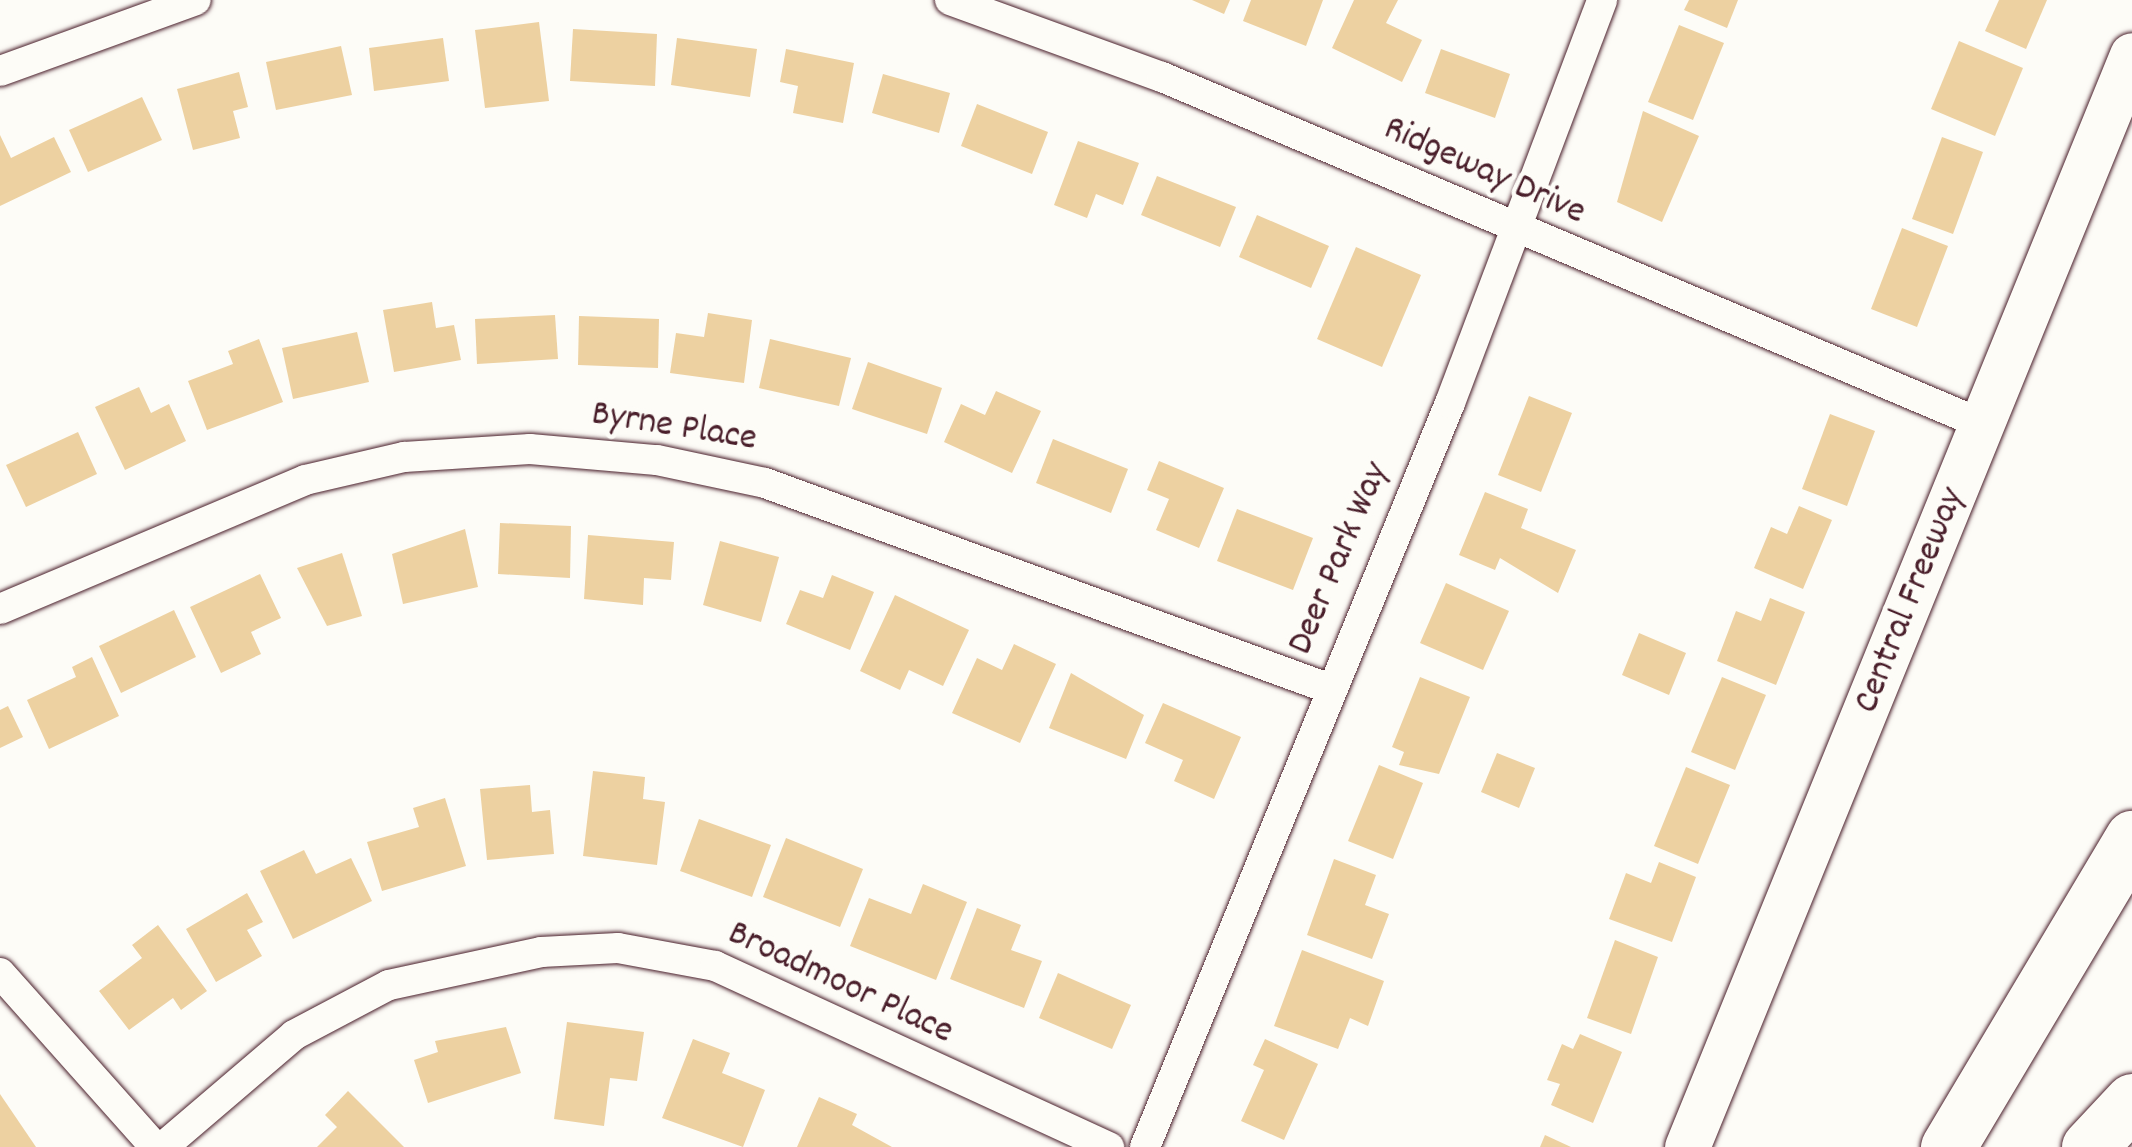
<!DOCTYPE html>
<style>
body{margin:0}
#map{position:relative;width:2132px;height:1147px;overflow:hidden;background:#fdfcf7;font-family:Dekko,sans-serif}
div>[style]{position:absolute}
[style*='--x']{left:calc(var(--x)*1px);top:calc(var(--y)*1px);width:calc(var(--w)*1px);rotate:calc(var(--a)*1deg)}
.building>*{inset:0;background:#edd1a1}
.roads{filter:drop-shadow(0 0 2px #4a1f2b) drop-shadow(0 0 2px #4a1f2b)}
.street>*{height:30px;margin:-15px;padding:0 15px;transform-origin:15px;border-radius:15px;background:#fdfcf7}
.secondary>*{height:45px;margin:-22.5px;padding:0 22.5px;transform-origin:22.5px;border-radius:22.5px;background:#fdfcf7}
.highway>*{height:55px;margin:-27.5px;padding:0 27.5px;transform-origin:27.5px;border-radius:27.5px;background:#fdfcf7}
span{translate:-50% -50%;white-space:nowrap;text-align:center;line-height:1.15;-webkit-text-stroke:9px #fdfcf7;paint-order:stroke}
.street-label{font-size:38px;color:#4a1f2b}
</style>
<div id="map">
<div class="building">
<div style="clip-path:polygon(1192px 0,1230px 0,1224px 14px)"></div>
<div style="clip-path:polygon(1251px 0,1323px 0,1306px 46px,1243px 21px)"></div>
<div style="clip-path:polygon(1354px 0,1398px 0,1386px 23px,1422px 40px,1402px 82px,1332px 48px)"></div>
<div style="clip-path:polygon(1689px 0,1738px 0,1727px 28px,1684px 10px)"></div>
<div style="clip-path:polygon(1999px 0,2047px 0,2026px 49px,1985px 31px)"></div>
<div style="clip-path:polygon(539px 22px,549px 101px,485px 108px,475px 30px)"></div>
<div style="clip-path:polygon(1679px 25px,1724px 43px,1693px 120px,1648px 102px)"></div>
<div style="clip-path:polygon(573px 29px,657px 34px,655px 86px,570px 81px)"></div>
<div style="clip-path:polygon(443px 38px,449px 81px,374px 91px,369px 48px)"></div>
<div style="clip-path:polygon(677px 38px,757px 49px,750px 97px,671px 85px)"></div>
<div style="clip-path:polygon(1959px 41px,2023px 68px,1995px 136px,1931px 109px)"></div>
<div style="clip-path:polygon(341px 46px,352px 95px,276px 110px,266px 62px)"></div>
<div style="clip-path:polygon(786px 49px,854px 63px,843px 123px,793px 113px,798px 86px,780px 82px)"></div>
<div style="clip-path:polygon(1441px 49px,1510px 74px,1495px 118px,1425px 93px)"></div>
<div style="clip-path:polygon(239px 72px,248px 107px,233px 111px,240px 138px,193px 150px,177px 89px)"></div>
<div style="clip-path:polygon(883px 74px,950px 93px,939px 133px,872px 113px)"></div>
<div style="clip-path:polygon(142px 97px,162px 140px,88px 172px,69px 130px)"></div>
<div style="clip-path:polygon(977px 104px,1048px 132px,1032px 174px,961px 146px)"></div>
<div style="clip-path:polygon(1643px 111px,1699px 136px,1662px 222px,1617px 202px)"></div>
<div style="clip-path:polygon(0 135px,11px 158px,54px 137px,71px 172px,0 206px)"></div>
<div style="clip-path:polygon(1942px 137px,1983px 152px,1953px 234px,1912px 219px)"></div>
<div style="clip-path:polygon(1078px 141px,1139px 163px,1123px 205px,1096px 194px,1087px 218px,1054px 205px)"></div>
<div style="clip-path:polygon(1157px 176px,1236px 207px,1220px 247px,1141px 215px)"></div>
<div style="clip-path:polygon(1257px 215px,1329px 246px,1311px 288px,1239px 257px)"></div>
<div style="clip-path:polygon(1902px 228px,1948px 246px,1917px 327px,1871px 309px)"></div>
<div style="clip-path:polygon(1356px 247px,1421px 275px,1382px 367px,1317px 339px)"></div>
<div style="clip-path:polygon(432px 302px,436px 328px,454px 325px,461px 360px,394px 372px,383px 310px)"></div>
<div style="clip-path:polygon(708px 313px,752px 320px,744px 383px,670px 373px,676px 333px,704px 337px)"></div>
<div style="clip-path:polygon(555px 315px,558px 359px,477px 364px,475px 319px)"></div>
<div style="clip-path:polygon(579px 316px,659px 319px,658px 368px,578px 365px)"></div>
<div style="clip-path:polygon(357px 332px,369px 382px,293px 399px,282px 348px)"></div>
<div style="clip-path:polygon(259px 339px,283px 402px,207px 430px,188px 381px,233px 364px,228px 351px)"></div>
<div style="clip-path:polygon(770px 339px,851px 358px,839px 406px,759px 388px)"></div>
<div style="clip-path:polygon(868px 362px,942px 388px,927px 434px,852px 409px)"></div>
<div style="clip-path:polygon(139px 387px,151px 413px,169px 404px,186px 441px,125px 470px,95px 407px)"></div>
<div style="clip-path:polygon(996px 391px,1041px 411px,1012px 473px,944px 442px,961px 404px,985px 415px)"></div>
<div style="clip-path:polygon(1529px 396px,1572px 413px,1541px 492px,1498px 475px)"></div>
<div style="clip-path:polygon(1830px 414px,1875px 431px,1847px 506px,1802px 489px)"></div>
<div style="clip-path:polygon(78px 432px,97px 474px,26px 507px,6px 465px)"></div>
<div style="clip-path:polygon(1053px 439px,1128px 469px,1111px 513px,1036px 483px)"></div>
<div style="clip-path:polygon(1159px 461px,1224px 488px,1199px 548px,1156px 530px,1169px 499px,1147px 490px)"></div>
<div style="clip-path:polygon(1485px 492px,1528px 509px,1521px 528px,1576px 550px,1558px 593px,1500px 558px,1495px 570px,1459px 555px)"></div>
<div style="clip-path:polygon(1799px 506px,1832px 520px,1803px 589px,1754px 568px,1771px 527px,1787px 534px)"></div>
<div style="clip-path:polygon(1237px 509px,1313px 538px,1293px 590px,1217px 561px)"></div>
<div style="clip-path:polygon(500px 523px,571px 526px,570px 578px,498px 574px)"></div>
<div style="clip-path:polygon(465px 529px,478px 587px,403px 604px,392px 554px)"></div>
<div style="clip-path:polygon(588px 535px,674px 542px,671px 580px,644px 578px,643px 605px,584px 599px)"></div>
<div style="clip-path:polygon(720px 541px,779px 557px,761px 622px,703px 605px)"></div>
<div style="clip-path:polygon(342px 553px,362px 616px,327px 626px,297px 568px)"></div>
<div style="clip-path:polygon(260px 574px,281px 618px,251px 632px,261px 654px,221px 673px,190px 607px)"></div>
<div style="clip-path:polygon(832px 575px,874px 592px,850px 650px,786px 624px,800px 590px,823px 598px)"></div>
<div style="clip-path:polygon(1446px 583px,1509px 611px,1483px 670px,1420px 643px)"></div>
<div style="clip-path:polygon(895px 595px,969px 630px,943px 686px,909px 670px,900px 690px,860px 671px)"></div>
<div style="clip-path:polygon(1770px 598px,1805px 612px,1776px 685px,1717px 661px,1736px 611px,1761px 621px)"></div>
<div style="clip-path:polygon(174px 610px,196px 657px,121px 693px,99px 646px)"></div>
<div style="clip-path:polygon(1639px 633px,1686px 653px,1669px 695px,1622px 675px)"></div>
<div style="clip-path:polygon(1014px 644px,1056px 664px,1020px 743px,952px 713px,977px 658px,1002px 670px)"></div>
<div style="clip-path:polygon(92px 657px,119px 716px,49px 749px,27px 700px,76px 677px,72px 667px)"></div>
<div style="clip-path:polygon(1071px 673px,1144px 715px,1126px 759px,1049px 728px)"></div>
<div style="clip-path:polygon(1420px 677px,1470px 697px,1439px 774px,1399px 765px,1404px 752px,1392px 747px)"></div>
<div style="clip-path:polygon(1722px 677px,1766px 695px,1735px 770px,1691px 752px)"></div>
<div style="clip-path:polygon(1163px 703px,1241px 737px,1214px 799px,1174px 781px,1183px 760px,1145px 743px)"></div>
<div style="clip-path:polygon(8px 706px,23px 737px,0 748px,0 710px)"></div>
<div style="clip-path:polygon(1497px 753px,1535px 768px,1519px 808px,1481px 792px)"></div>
<div style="clip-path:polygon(1379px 765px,1423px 783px,1393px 859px,1348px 841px)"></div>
<div style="clip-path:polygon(1686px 767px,1730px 785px,1698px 864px,1654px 846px)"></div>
<div style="clip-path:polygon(593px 771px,645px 777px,643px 799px,665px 802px,657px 865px,583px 856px)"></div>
<div style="clip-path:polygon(530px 785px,532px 812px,550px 810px,554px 854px,487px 860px,480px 789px)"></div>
<div style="clip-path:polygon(445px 798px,466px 866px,382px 891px,367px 842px,419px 827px,413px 808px)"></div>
<div style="clip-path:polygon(699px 819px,771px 845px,752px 897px,680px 871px)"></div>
<div style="clip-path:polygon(786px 838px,863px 869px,840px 927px,763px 897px)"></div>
<div style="clip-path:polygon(304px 850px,316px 874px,351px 858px,372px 901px,293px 939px,260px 871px)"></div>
<div style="clip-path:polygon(1334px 859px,1376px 875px,1365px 905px,1389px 914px,1372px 959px,1307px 935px)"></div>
<div style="clip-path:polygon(1659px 862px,1696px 877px,1672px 942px,1609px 919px,1626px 873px,1651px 883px)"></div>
<div style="clip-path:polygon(923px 884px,967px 902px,936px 980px,850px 946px,869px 898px,911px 914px)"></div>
<div style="clip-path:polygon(247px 893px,263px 922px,247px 930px,262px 956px,216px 982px,186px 929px)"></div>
<div style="clip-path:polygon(977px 908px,1021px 925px,1011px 950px,1042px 961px,1024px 1008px,950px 979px)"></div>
<div style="clip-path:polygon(158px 925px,207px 991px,181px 1010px,173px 998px,129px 1030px,99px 991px,142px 958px,132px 945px)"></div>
<div style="clip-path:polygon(1615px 940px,1658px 957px,1631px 1034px,1587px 1018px)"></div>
<div style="clip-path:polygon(1302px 950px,1384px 981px,1368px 1026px,1350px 1018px,1338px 1049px,1274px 1026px)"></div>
<div style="clip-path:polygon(1058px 973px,1131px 1005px,1112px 1049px,1039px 1018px)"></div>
<div style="clip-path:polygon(567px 1022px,644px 1032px,637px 1081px,610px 1078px,604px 1126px,554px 1119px)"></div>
<div style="clip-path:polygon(506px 1027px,521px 1073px,428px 1103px,414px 1060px,438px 1052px,435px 1041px)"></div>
<div style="clip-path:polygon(1580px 1034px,1622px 1052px,1593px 1123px,1551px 1105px,1560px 1084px,1547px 1080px,1562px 1044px,1573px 1049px)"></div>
<div style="clip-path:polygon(693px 1039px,730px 1053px,722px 1073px,765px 1090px,743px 1147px,662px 1118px)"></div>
<div style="clip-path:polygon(1265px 1039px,1318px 1064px,1284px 1140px,1241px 1121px,1264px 1070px,1253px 1065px)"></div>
<div style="clip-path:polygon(348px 1091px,404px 1147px,317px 1147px,337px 1127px,325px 1115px)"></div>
<div style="clip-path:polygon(0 1094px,36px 1147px,0 1147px)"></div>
<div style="clip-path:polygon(819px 1097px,857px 1114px,852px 1125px,892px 1147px,797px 1147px)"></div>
<div style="clip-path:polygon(1545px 1135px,1571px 1147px,1540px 1147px)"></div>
</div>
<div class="roads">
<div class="street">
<div style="--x:950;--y:0;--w:226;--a:20"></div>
<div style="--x:1162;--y:77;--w:890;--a:22.94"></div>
<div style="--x:0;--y:71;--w:208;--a:-19.9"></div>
<div style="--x:0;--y:609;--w:331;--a:-22.9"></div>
<div style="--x:305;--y:480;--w:102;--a:-13.1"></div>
<div style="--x:404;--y:457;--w:126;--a:-3.6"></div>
<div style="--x:530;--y:449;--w:127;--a:5"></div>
<div style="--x:657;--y:460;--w:110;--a:12"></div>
<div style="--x:765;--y:483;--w:599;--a:20.01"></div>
<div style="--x:0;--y:973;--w:233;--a:48.3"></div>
<div style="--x:163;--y:1147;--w:172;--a:-40.5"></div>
<div style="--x:294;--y:1035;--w:107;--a:-27.8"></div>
<div style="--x:389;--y:985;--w:156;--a:-12.2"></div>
<div style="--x:541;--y:952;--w:77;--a:-3"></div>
<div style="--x:618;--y:948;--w:99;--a:10.5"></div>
<div style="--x:715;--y:966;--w:434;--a:24.7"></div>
<div style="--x:1145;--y:1147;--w:804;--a:-67.71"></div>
<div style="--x:1450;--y:403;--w:431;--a:-69.3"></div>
</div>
<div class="secondary">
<div style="--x:1687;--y:1147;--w:1179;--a:-67.83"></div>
</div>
<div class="highway">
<div style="--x:1948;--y:1147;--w:360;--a:-59.2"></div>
<div style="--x:2089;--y:1147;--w:63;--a:-46.9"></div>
</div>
</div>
<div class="street-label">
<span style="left:1484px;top:172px;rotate:24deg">Ridgeway Drive</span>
<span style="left:674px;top:428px;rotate:9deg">Byrne Place</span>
<span style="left:1340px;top:559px;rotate:-67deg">Deer Park Way</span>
<span style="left:1911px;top:601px;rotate:-68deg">Central Freeway</span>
<span style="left:840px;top:984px;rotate:25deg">Broadmoor Place</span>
</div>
</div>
